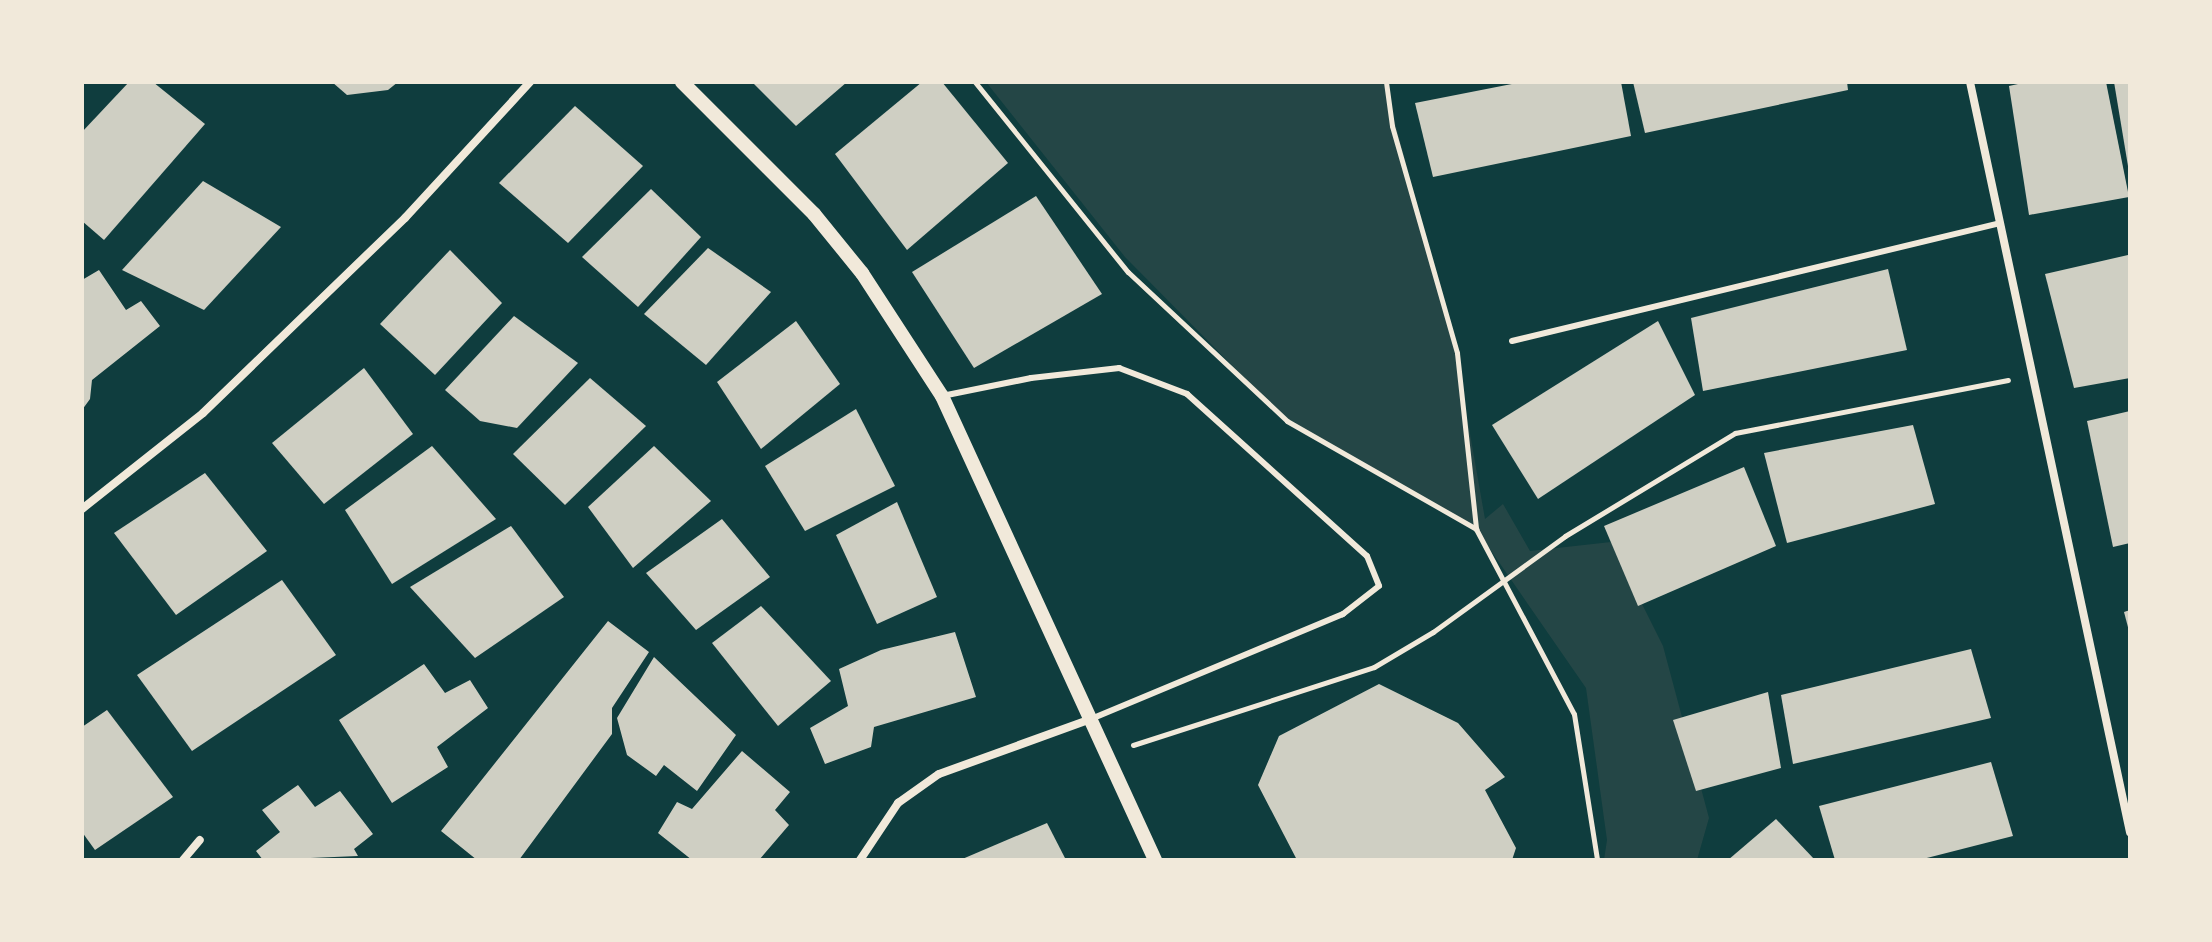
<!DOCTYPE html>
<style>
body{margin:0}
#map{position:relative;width:2212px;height:942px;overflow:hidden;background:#0f3d3e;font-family:Roboto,sans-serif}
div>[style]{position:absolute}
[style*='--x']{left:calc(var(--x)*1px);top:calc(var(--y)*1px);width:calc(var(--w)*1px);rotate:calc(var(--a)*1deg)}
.green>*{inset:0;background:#244646}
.building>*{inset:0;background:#cfcfc3}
.path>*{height:5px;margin:-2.5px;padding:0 2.5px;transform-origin:2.5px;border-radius:2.5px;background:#f1e9da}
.service>*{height:6px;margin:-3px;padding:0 3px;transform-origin:3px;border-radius:3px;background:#f1e9da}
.minor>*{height:8px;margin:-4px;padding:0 4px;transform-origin:4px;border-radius:4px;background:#f1e9da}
.tertiary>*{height:14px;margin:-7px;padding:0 7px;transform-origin:7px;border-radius:7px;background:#f1e9da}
span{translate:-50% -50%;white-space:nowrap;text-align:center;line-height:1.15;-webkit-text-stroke:6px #f1e9da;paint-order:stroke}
.frame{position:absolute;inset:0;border:84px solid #f1e9da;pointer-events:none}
</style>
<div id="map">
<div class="green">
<div style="clip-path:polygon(986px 82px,1384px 82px,1453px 337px,1485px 519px,1503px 504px,1530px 551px,1611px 542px,1663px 646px,1709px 818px,1697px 860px,1604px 860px,1607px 840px,1586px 688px,1476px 529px,1287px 421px,1125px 257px)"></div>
</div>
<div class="building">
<div style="clip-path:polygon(129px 82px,153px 82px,205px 124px,104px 240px,82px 221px,82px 132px)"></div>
<div style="clip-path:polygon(332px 82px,398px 82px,388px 90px,347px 95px)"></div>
<div style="clip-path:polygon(752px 82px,847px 82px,796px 126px)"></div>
<div style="clip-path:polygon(922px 82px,942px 82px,1008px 163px,907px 250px,835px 154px)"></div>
<div style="clip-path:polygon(1522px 82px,1621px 82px,1631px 136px,1433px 177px,1415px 103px)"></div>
<div style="clip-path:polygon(1633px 82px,1847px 82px,1848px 90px,1645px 133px)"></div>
<div style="clip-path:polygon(2027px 82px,2106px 82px,2129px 197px,2029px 215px,2009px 86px)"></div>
<div style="clip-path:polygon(2114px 82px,2130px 82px,2130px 166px,2128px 166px)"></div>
<div style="clip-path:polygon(575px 106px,643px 166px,568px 243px,499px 183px)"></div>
<div style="clip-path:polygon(203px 181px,281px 227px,204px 310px,122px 270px)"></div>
<div style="clip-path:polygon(651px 189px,701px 237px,638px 307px,582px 257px)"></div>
<div style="clip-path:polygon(1036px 196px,1102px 294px,974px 368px,912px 272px)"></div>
<div style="clip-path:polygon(708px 248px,771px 292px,706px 365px,644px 314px)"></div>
<div style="clip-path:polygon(450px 250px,502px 303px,435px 375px,380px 324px)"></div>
<div style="clip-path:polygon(2128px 255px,2130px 378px,2074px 388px,2045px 274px)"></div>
<div style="clip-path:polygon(1888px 269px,1907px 350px,1703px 391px,1691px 318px)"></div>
<div style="clip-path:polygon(99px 270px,126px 310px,141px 301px,160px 326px,92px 380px,90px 399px,82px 410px,82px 280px)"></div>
<div style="clip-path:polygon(514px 316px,578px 363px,517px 428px,480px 421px,445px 390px)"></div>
<div style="clip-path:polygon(796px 321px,840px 384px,761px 449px,717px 382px)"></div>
<div style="clip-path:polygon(1658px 321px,1695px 395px,1538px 499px,1492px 425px)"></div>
<div style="clip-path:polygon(364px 368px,413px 434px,324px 504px,272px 443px)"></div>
<div style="clip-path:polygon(590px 378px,646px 426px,565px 505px,513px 454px)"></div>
<div style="clip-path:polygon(856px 409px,895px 486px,805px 531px,765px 466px)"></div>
<div style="clip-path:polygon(2130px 411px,2130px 543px,2113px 547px,2087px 421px)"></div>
<div style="clip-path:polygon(1913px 425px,1935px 504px,1787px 543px,1764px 453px)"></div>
<div style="clip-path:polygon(432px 446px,496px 519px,392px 584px,345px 510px)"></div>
<div style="clip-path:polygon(654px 446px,711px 501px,633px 568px,588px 507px)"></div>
<div style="clip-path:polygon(1744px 467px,1776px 546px,1638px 606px,1604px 526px)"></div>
<div style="clip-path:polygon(205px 473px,267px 551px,176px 615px,114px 533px)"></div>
<div style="clip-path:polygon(897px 502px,937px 597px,877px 624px,836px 535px)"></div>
<div style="clip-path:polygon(722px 519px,770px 577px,696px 630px,646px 573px)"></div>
<div style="clip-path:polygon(511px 526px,564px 597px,475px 658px,410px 587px)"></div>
<div style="clip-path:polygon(282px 580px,336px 655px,192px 751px,137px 675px)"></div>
<div style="clip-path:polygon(761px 606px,831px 681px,778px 726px,712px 643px)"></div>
<div style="clip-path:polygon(2130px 610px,2130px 631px,2129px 631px,2124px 612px)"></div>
<div style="clip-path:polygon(608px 621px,649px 652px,612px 708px,612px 734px,519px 860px,477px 860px,441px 831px)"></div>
<div style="clip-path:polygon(955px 632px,976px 697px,874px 727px,871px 747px,825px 764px,810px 728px,848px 706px,839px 669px,881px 650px)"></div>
<div style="clip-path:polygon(1971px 649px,1991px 718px,1793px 764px,1781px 695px)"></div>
<div style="clip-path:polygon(654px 657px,736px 735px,697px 791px,664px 765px,656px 776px,627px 755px,617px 718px)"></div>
<div style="clip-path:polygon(424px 664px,445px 693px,470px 680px,488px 708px,437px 747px,448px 767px,392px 803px,339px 720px)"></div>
<div style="clip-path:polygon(1379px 684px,1458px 723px,1505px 777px,1485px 790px,1516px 848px,1512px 860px,1297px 860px,1258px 785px,1279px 736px)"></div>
<div style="clip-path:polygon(1768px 692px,1781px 768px,1696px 791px,1673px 720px)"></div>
<div style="clip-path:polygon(107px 710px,173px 797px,95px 850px,82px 832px,82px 727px)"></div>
<div style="clip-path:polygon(742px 751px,790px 792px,775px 810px,789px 825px,759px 860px,692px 860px,658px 833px,677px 802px,692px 809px)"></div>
<div style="clip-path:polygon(1991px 762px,2013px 836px,1919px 860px,1835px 860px,1819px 806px)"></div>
<div style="clip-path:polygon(298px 785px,315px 807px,340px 791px,373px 834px,354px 849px,358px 856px,263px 860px,256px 851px,280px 832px,262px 810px)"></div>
<div style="clip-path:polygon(1776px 819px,1815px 860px,1728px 860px)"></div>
<div style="clip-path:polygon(1047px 823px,1066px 860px,960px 860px)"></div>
</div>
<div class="path">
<div style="--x:975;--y:82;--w:244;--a:51.2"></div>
<div style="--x:1128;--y:272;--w:218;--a:43.1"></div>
<div style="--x:1287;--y:421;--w:218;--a:29.7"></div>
<div style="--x:1386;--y:82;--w:44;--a:82.2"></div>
<div style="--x:1392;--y:126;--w:236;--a:74"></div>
<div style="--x:1457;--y:353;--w:177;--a:83.8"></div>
<div style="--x:1476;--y:529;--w:209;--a:62.1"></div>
<div style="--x:1574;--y:714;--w:148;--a:81"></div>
<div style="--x:1133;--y:745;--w:253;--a:-17.9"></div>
<div style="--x:1374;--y:667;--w:69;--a:-30.7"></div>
<div style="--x:1433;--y:632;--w:163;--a:-36"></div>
<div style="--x:1565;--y:536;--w:199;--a:-31.2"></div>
<div style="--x:1735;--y:433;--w:278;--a:-11"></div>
</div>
<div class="service">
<div style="--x:1512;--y:341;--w:502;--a:-13.59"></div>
<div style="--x:942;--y:396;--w:91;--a:-11.4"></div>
<div style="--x:1031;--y:378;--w:89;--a:-6.5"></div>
<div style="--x:1119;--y:368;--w:73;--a:20.9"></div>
<div style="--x:1187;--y:394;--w:242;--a:42"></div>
<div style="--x:1367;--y:556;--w:32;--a:68"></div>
<div style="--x:1379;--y:586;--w:46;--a:142.1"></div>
<div style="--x:1343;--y:614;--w:273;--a:157.4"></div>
</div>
<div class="minor">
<div style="--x:1970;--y:82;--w:767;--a:77.96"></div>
<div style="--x:82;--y:509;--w:154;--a:-38.4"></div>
<div style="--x:203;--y:413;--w:281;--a:-44"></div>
<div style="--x:405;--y:218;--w:185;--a:-47.4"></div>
<div style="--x:183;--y:860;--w:26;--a:-50"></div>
<div style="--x:860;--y:860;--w:69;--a:-56.3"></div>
<div style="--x:898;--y:803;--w:50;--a:-35.3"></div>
<div style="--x:939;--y:774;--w:158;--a:-19.9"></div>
</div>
<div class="tertiary">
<div style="--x:682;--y:82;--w:187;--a:45"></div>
<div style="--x:814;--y:214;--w:76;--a:50.9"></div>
<div style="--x:862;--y:273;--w:147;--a:57"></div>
<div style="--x:942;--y:396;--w:511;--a:65.34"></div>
</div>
<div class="frame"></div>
</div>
